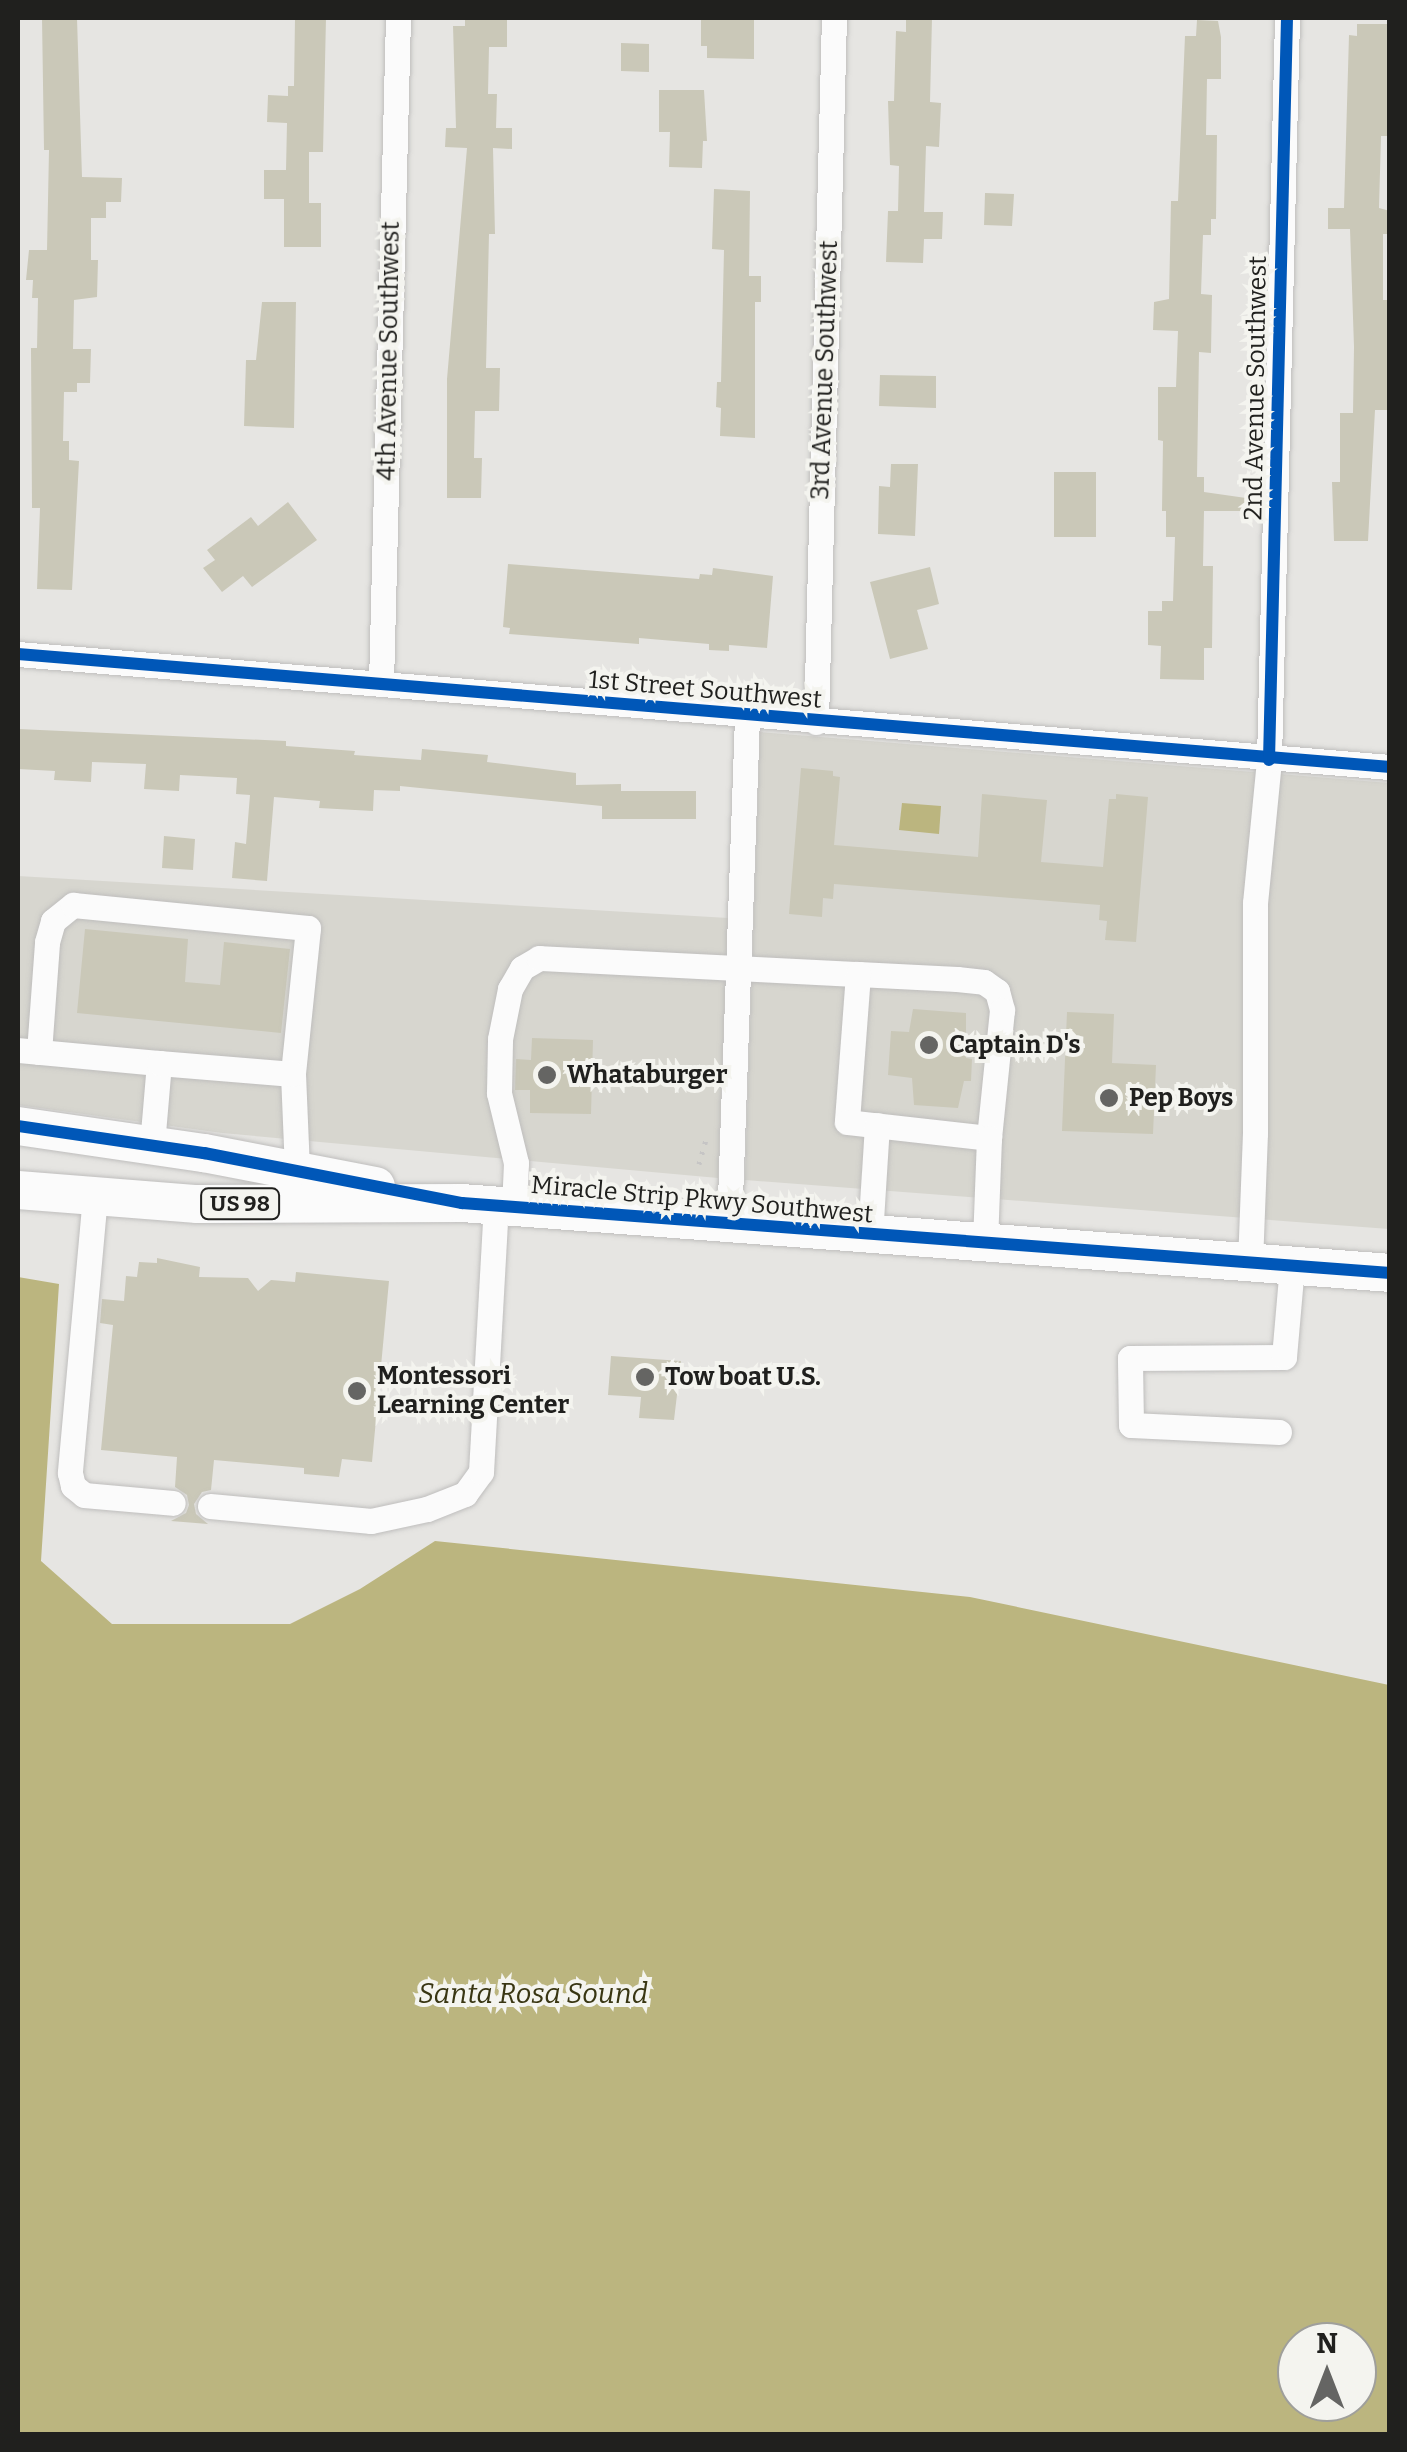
<!DOCTYPE html>
<style>
body{margin:0}
#map{position:relative;width:1407px;height:2452px;overflow:hidden;background:#e6e5e2;font-family:Bitter,serif}
div>[style]{position:absolute}
[style*='--x']{left:calc(var(--x)*1px);top:calc(var(--y)*1px);width:calc(var(--w)*1px);rotate:calc(var(--a)*1deg)}
.built>*{inset:0;background:#d7d6cf}
.water>*{inset:0;background:#bbb57f}
.building>*{inset:0;background:#cac8b8}
.path>*{height:5px;margin-top:-2.5px;transform-origin:0;background:repeating-linear-gradient(90deg,#c6c5c5 0 2.5px,transparent 0 10.5px)}
.roads{filter:drop-shadow(0 0 2px #bfbebd) drop-shadow(0 0 2px #bfbebd)}
.minor>*{height:25px;margin:-12.5px;padding:0 12.5px;transform-origin:12.5px;border-radius:12.5px;background:#fbfbfb}
.highway>*{height:38px;margin:-19px;padding:0 19px;transform-origin:19px;border-radius:19px;background:#fbfbfb}
.cycleway>*{height:12px;margin:-6px;padding:0 6px;transform-origin:6px;border-radius:6px;background:#0057b8}
.dots>*{width:28px;height:28px;translate:-50% -50%;box-sizing:border-box;border:5px solid #f4f4ef;border-radius:50%}
span{translate:-50% -50%;white-space:nowrap;text-align:center;line-height:1.15;-webkit-text-stroke:8px #f4f4ef;paint-order:stroke}
.shield-label span{padding:2px 8px;background:#f4f4ef;border:2px solid;border-radius:8px;-webkit-text-stroke-width:0}
.shield-label{font-size:22px;color:#20201e;font-weight:700}
.street-label{font-size:25px;color:#20201e}
.poi-label{font-size:25px;color:#20201e;font-weight:700}
.left{translate:0 -50%;text-align:left}
.water-label{font-size:28px;color:#393613;font-style:italic}
.frame{position:absolute;inset:0;border:20px solid #20201e;pointer-events:none}
.north{position:absolute;left:1277px;top:2322px;width:100px;height:100px;box-sizing:border-box;background:#f4f4ef;border:2px solid #9f9f9b;border-radius:50%;rotate:0deg;font-size:28px;font-weight:700;line-height:40px;text-align:center;color:#20201e}
.north::after{content:'';display:block;margin:auto;width:35px;height:45px;background:#656563;clip-path:polygon(50% 0,100% 100%,50% 72%,0 100%)}
</style>
<div id="map">
<div class="built">
<div style="clip-path:polygon(760px 732px,1389px 783px,1389px 1229px,745px 1180px)"></div>
<div style="clip-path:polygon(18px 876px,728px 918px,718px 1178px,222px 1133px,18px 1105px)"></div>
</div>
<div class="water">
<div style="clip-path:polygon(902px 803px,941px 806px,939px 834px,899px 830px)"></div>
<div style="clip-path:polygon(evenodd,18px 1277px,59px 1284px,41px 1561px,112px 1624px,290px 1624px,360px 1589px,435px 1541px,970px 1597px,1389px 1685px,1389px 2434px,18px 2434px,18px 1277px,1297px 2342px,1357px 2342px,1357px 2402px,1297px 2402px,1297px 2342px)"></div>
</div>
<div class="building">
<div style="clip-path:polygon(42px 18px,77px 18px,82px 177px,122px 178px,121px 202px,106px 202px,106px 218px,91px 218px,91px 260px,98px 260px,97px 297px,74px 300px,73px 349px,91px 349px,90px 383px,77px 383px,77px 392px,64px 392px,63px 441px,69px 441px,69px 460px,79px 461px,72px 590px,37px 589px,40px 508px,32px 508px,31px 348px,37px 348px,38px 298px,32px 298px,33px 280px,26px 280px,29px 250px,47px 250px,49px 150px,44px 150px)"></div>
<div style="clip-path:polygon(295px 18px,326px 18px,323px 152px,309px 152px,309px 203px,321px 203px,321px 247px,284px 247px,284px 199px,264px 199px,264px 170px,286px 170px,287px 123px,267px 122px,268px 95px,288px 96px,288px 86px,294px 86px)"></div>
<div style="clip-path:polygon(465px 18px,507px 18px,507px 47px,489px 47px,488px 94px,497px 94px,496px 128px,512px 128px,512px 149px,493px 148px,495px 234px,489px 234px,486px 368px,500px 368px,499px 411px,475px 411px,474px 458px,482px 458px,481px 498px,447px 498px,447px 379px,467px 148px,445px 147px,446px 128px,456px 128px,453px 26px,465px 26px)"></div>
<div style="clip-path:polygon(701px 18px,754px 18px,754px 59px,707px 58px,707px 46px,701px 46px)"></div>
<div style="clip-path:polygon(906px 18px,932px 18px,930px 102px,941px 103px,939px 147px,926px 146px,924px 212px,943px 212px,942px 239px,924px 239px,923px 263px,886px 262px,888px 211px,898px 211px,899px 166px,890px 165px,888px 101px,894px 101px,896px 31px,906px 32px)"></div>
<div style="clip-path:polygon(1197px 20px,1218px 21px,1221px 37px,1221px 79px,1207px 79px,1206px 135px,1217px 135px,1216px 219px,1211px 219px,1211px 235px,1203px 235px,1201px 294px,1212px 295px,1211px 353px,1199px 352px,1197px 477px,1204px 477px,1204px 492px,1246px 498px,1246px 511px,1204px 511px,1203px 566px,1213px 566px,1212px 648px,1204px 648px,1204px 680px,1160px 679px,1161px 646px,1148px 645px,1148px 611px,1162px 611px,1162px 601px,1173px 601px,1175px 537px,1166px 537px,1166px 511px,1162px 511px,1163px 441px,1158px 440px,1158px 387px,1176px 387px,1178px 331px,1153px 330px,1154px 302px,1169px 299px,1171px 201px,1178px 201px,1185px 36px,1196px 36px)"></div>
<div style="clip-path:polygon(1357px 24px,1390px 24px,1390px 136px,1381px 136px,1379px 208px,1390px 211px,1390px 234px,1383px 234px,1383px 300px,1390px 300px,1390px 410px,1375px 410px,1368px 541px,1334px 541px,1332px 482px,1340px 482px,1340px 413px,1353px 413px,1354px 347px,1350px 229px,1328px 229px,1328px 208px,1344px 208px,1349px 35px,1357px 36px)"></div>
<div style="clip-path:polygon(621px 43px,649px 44px,649px 72px,621px 71px)"></div>
<div style="clip-path:polygon(659px 90px,704px 90px,707px 141px,703px 141px,702px 168px,669px 167px,670px 132px,659px 132px)"></div>
<div style="clip-path:polygon(714px 189px,750px 191px,749px 276px,761px 276px,761px 302px,755px 302px,755px 438px,720px 436px,721px 408px,716px 407px,717px 382px,721px 382px,724px 250px,712px 249px)"></div>
<div style="clip-path:polygon(985px 193px,1014px 194px,1012px 226px,984px 225px)"></div>
<div style="clip-path:polygon(262px 302px,296px 302px,294px 428px,244px 426px,246px 360px,256px 360px)"></div>
<div style="clip-path:polygon(880px 375px,936px 376px,936px 408px,879px 406px)"></div>
<div style="clip-path:polygon(891px 464px,918px 464px,915px 536px,878px 534px,879px 486px,890px 487px)"></div>
<div style="clip-path:polygon(1054px 472px,1096px 472px,1096px 537px,1054px 537px)"></div>
<div style="clip-path:polygon(288px 502px,317px 540px,252px 587px,243px 576px,222px 592px,203px 568px,215px 560px,207px 550px,251px 517px,258px 526px)"></div>
<div style="clip-path:polygon(508px 564px,699px 579px,700px 574px,712px 575px,713px 568px,773px 576px,767px 648px,729px 645px,729px 651px,709px 650px,709px 644px,639px 638px,639px 644px,509px 634px,510px 628px,503px 627px)"></div>
<div style="clip-path:polygon(930px 567px,939px 604px,917px 610px,928px 649px,890px 659px,870px 582px)"></div>
<div style="clip-path:polygon(18px 729px,286px 741px,286px 746px,355px 751px,354px 755px,421px 760px,422px 749px,488px 755px,487px 762px,576px 773px,576px 785px,621px 784px,621px 791px,696px 791px,696px 819px,602px 819px,602px 806px,400px 786px,400px 791px,374px 790px,373px 811px,319px 808px,320px 801px,274px 797px,267px 881px,232px 878px,235px 842px,246px 844px,250px 795px,236px 794px,237px 778px,180px 775px,179px 791px,144px 789px,146px 764px,92px 762px,91px 782px,54px 780px,55px 771px,18px 769px)"></div>
<div style="clip-path:polygon(801px 768px,833px 771px,833px 776px,840px 777px,834px 845px,978px 857px,982px 794px,1047px 800px,1041px 862px,1103px 867px,1109px 799px,1116px 799px,1116px 794px,1148px 797px,1136px 942px,1105px 940px,1107px 921px,1099px 920px,1100px 905px,834px 884px,833px 899px,823px 898px,822px 917px,789px 914px)"></div>
<div style="clip-path:polygon(164px 836px,195px 839px,193px 870px,162px 868px)"></div>
<div style="clip-path:polygon(85px 929px,188px 939px,185px 982px,220px 985px,224px 942px,290px 949px,281px 1033px,77px 1013px)"></div>
<div style="clip-path:polygon(913px 1009px,966px 1013px,966px 1058px,972px 1059px,971px 1081px,964px 1081px,958px 1108px,914px 1105px,912px 1078px,888px 1075px,891px 1031px,909px 1032px)"></div>
<div style="clip-path:polygon(1067px 1012px,1114px 1014px,1112px 1063px,1156px 1065px,1153px 1134px,1062px 1131px)"></div>
<div style="clip-path:polygon(532px 1038px,593px 1040px,591px 1114px,530px 1113px,530px 1090px,515px 1090px,516px 1059px,531px 1060px)"></div>
<div style="clip-path:polygon(157px 1258px,200px 1267px,199px 1277px,248px 1278px,258px 1291px,271px 1280px,295px 1282px,296px 1272px,389px 1281px,372px 1462px,342px 1459px,339px 1477px,304px 1474px,304px 1468px,214px 1460px,211px 1490px,202px 1492px,194px 1504px,196px 1514px,208px 1524px,171px 1521px,186px 1513px,189px 1505px,187px 1495px,175px 1487px,177px 1457px,101px 1450px,113px 1325px,100px 1323px,102px 1299px,124px 1301px,126px 1276px,137px 1277px,139px 1262px,157px 1263px)"></div>
<div style="clip-path:polygon(611px 1356px,681px 1361px,674px 1420px,639px 1418px,641px 1397px,608px 1395px)"></div>
</div>
<div class="path">
<div style="--x:699;--y:1164;--w:26;--a:-74"></div>
</div>
<div class="roads">
<div class="minor">
<div style="--x:18;--y:654;--w:1377;--a:4.71"></div>
<div style="--x:381;--y:684;--w:666;--a:-88.54"></div>
<div style="--x:816;--y:722;--w:704;--a:-88.54"></div>
<div style="--x:858;--y:974;--w:99;--a:2.9"></div>
<div style="--x:957;--y:979;--w:27;--a:6"></div>
<div style="--x:984;--y:982;--w:16;--a:35"></div>
<div style="--x:997;--y:991;--w:20;--a:75"></div>
<div style="--x:1002;--y:1010;--w:129;--a:95.8"></div>
<div style="--x:18;--y:1050;--w:142;--a:5.3"></div>
<div style="--x:159;--y:1063;--w:82;--a:94.9"></div>
<div style="--x:39;--y:1052;--w:110;--a:-85.8"></div>
<div style="--x:47;--y:942;--w:22;--a:-74"></div>
<div style="--x:53;--y:921;--w:26;--a:-39"></div>
<div style="--x:73;--y:905;--w:236;--a:5.6"></div>
<div style="--x:308;--y:928;--w:147;--a:95.9"></div>
<div style="--x:293;--y:1074;--w:97;--a:87.6"></div>
<div style="--x:159;--y:1063;--w:134;--a:4.7"></div>
<div style="--x:95;--y:1196;--w:278;--a:95.2"></div>
<div style="--x:70;--y:1473;--w:13;--a:77"></div>
<div style="--x:73;--y:1486;--w:14;--a:39"></div>
<div style="--x:84;--y:1495;--w:89;--a:5.1"></div>
<div style="--x:514;--y:1207;--w:44;--a:-87.4"></div>
<div style="--x:516;--y:1163;--w:72;--a:-103.7"></div>
<div style="--x:499;--y:1093;--w:54;--a:-88.9"></div>
<div style="--x:500;--y:1039;--w:51;--a:-78.7"></div>
<div style="--x:510;--y:989;--w:24;--a:-60"></div>
<div style="--x:522;--y:968;--w:20;--a:-30"></div>
<div style="--x:539;--y:958;--w:319;--a:2.9"></div>
<div style="--x:858;--y:974;--w:148;--a:94.3"></div>
<div style="--x:847;--y:1122;--w:143;--a:6.4"></div>
<div style="--x:989;--y:1138;--w:106;--a:92.2"></div>
<div style="--x:729;--y:1227;--w:511;--a:-87.98"></div>
<div style="--x:870;--y:1236;--w:111;--a:-86.4"></div>
<div style="--x:1250;--y:1263;--w:130;--a:-87.8"></div>
<div style="--x:1255;--y:1133;--w:230;--a:-90"></div>
<div style="--x:1255;--y:903;--w:144;--a:-84.4"></div>
<div style="--x:1269;--y:760;--w:742;--a:-88.61"></div>
<div style="--x:1279;--y:1432;--w:148;--a:-177.3"></div>
<div style="--x:1131;--y:1425;--w:67;--a:-90.9"></div>
<div style="--x:1130;--y:1358;--w:154;--a:-0.4"></div>
<div style="--x:1284;--y:1357;--w:91;--a:-85"></div>
<div style="--x:210;--y:1506;--w:162;--a:5.3"></div>
<div style="--x:371;--y:1521;--w:57;--a:-12.1"></div>
<div style="--x:427;--y:1509;--w:41;--a:-21.5"></div>
<div style="--x:465;--y:1494;--w:27;--a:-54"></div>
<div style="--x:481;--y:1472;--w:266;--a:-86.8"></div>
</div>
<div class="highway">
<div style="--x:18;--y:1126;--w:188;--a:8.3"></div>
<div style="--x:204;--y:1153;--w:175;--a:10.9"></div>
<div style="--x:18;--y:1190;--w:180;--a:4.5"></div>
<div style="--x:197;--y:1204;--w:265;--a:-0.2"></div>
<div style="--x:462;--y:1203;--w:931;--a:4.31"></div>
</div>
</div>
<div class="cycleway">
<div style="--x:18;--y:654;--w:1377;--a:4.71"></div>
<div style="--x:1269;--y:760;--w:742;--a:-88.61"></div>
<div style="--x:18;--y:1126;--w:188;--a:8.3"></div>
<div style="--x:204;--y:1153;--w:263;--a:11"></div>
<div style="--x:462;--y:1203;--w:931;--a:4.31"></div>
</div>
<div class="dots">
<div style="left:929px;top:1045px;background:#656563"></div>
<div style="left:547px;top:1075px;background:#656563"></div>
<div style="left:1109px;top:1098px;background:#656563"></div>
<div style="left:645px;top:1377px;background:#656563"></div>
<div style="left:357px;top:1391px;background:#656563"></div>
</div>
<div class="shield-label">
<span style="left:240px;top:1204px">US 98</span>
</div>
<div class="street-label">
<span style="left:389px;top:351px;rotate:-89deg">4th Avenue Southwest</span>
<span style="left:825px;top:370px;rotate:-88deg">3rd Avenue Southwest</span>
<span style="left:1256px;top:388px;rotate:-89deg">2nd Avenue Southwest</span>
<span style="left:705px;top:690px;rotate:5deg">1st Street Southwest</span>
<span style="left:702px;top:1200px;rotate:5deg">Miracle Strip Pkwy Southwest</span>
</div>
<div class="poi-label">
<span class="left" style="left:949px;top:1045px">Captain D's</span>
<span class="left" style="left:567px;top:1075px">Whataburger</span>
<span class="left" style="left:1129px;top:1098px">Pep Boys</span>
<span class="left" style="left:377px;top:1391px">Montessori<br>Learning Center</span>
<span class="left" style="left:665px;top:1377px">Tow boat U.S.</span>
</div>
<div class="water-label">
<span style="left:533px;top:1994px">Santa Rosa Sound</span>
</div>
<div class="frame"></div>
<div class="north">N</div>
</div>
